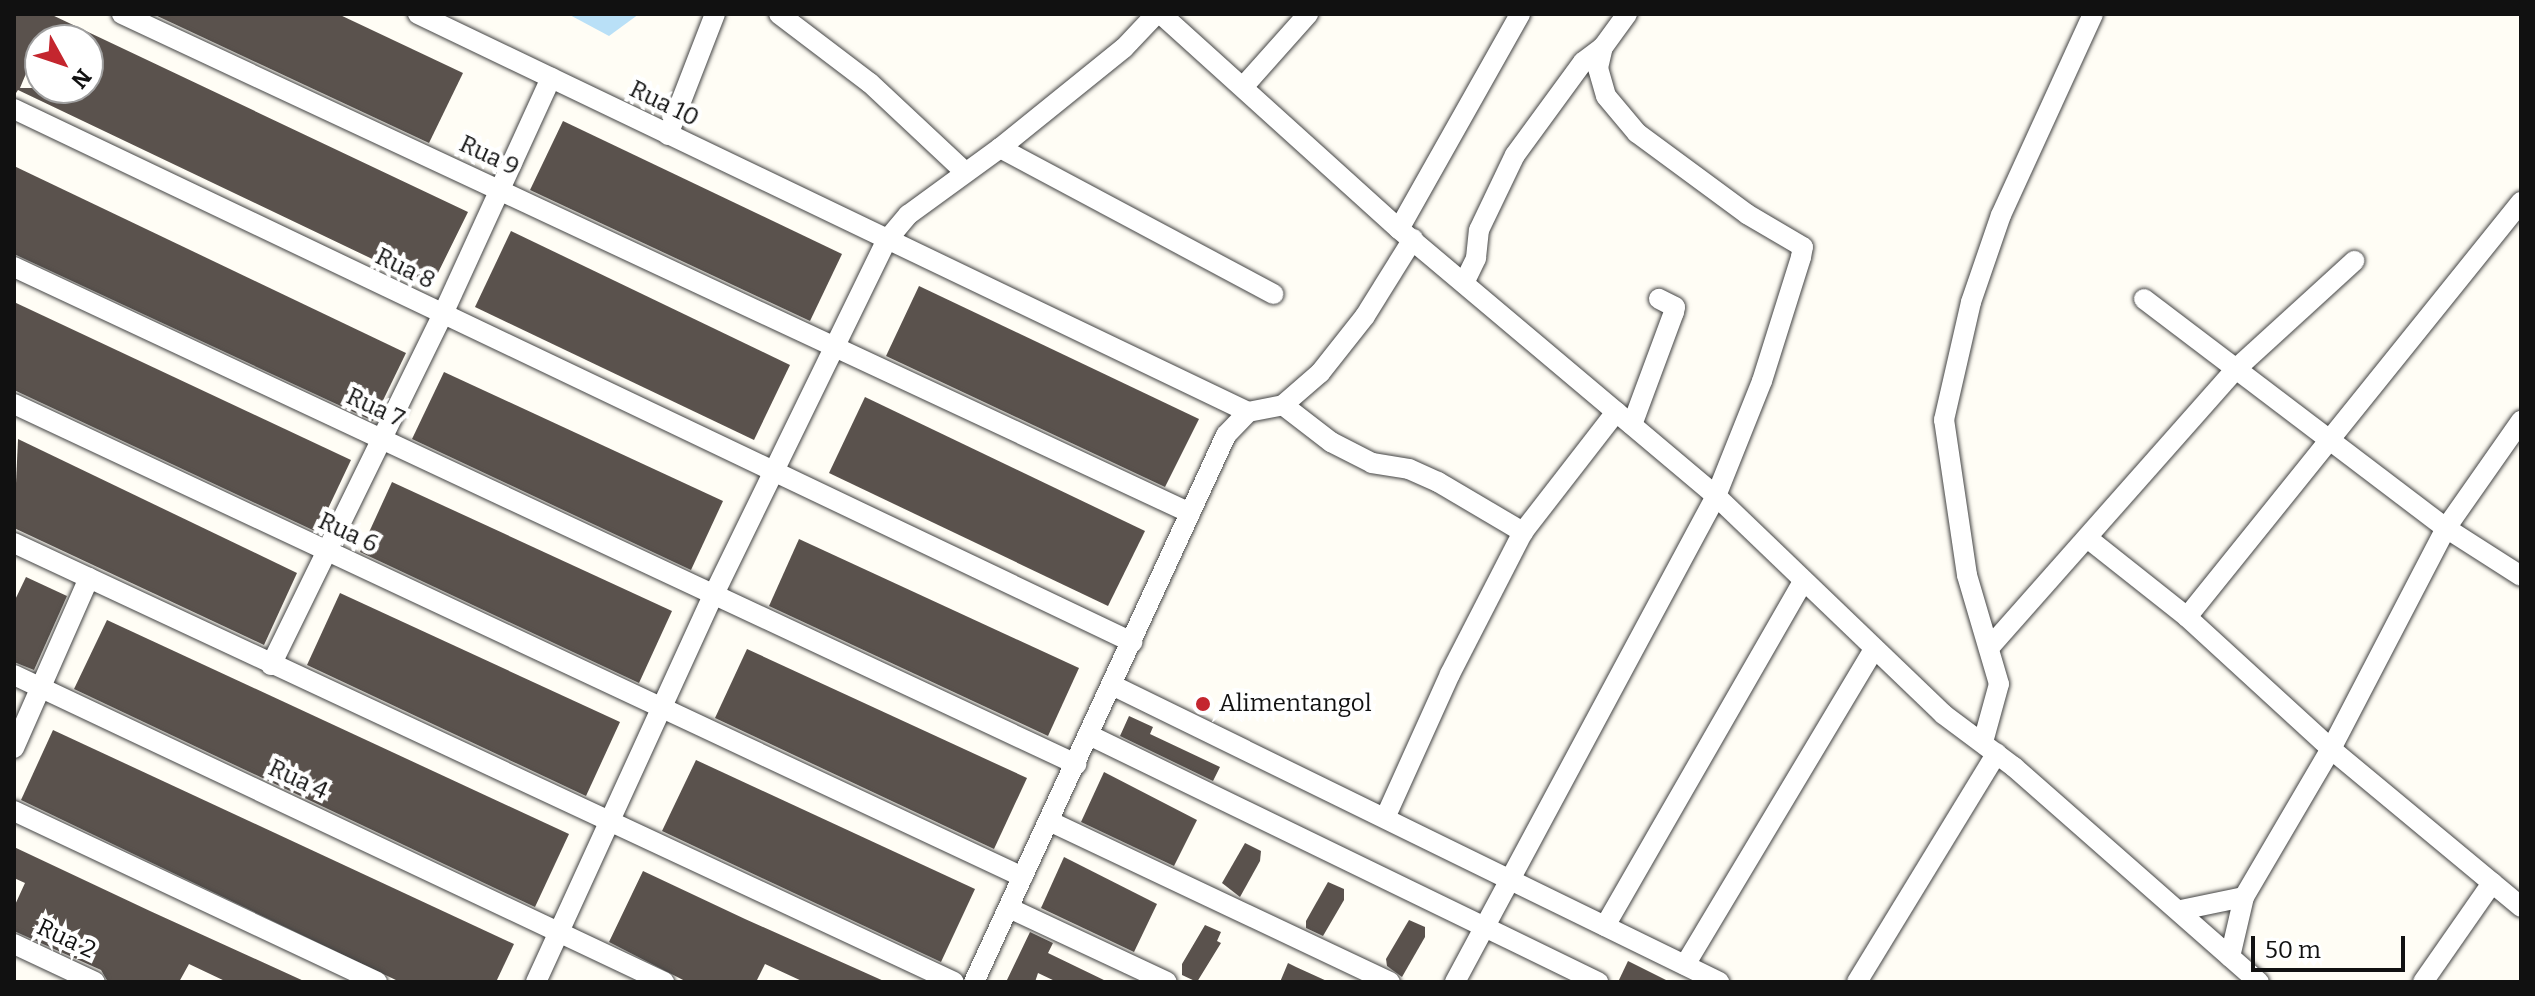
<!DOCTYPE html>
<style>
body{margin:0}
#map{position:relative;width:2535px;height:996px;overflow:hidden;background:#fffdf5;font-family:Bitter,serif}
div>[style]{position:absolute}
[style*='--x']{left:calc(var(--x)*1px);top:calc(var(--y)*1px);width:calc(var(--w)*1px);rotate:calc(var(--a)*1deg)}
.water>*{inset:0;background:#b9e0f7}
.building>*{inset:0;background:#5a524d}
.roads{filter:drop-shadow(0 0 2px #444) drop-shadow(0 0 2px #444)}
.minor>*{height:20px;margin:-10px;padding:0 10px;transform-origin:10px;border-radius:10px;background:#fff}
.dots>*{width:22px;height:22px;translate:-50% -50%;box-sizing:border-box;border:4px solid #fff;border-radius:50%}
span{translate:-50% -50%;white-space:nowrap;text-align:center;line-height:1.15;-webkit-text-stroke:8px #fff;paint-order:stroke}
.street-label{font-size:24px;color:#111}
.poi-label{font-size:24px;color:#111}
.left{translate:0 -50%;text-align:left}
.frame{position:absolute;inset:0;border:16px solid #111;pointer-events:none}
.north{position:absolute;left:24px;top:24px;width:80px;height:80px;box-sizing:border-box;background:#fff;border:2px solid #a0a0a0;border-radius:50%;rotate:130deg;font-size:22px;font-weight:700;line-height:32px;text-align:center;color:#111}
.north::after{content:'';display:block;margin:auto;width:28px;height:36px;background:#c4262e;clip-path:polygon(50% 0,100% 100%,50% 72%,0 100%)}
.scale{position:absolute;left:2251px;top:936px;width:154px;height:36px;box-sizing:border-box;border:4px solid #111;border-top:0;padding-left:10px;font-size:24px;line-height:28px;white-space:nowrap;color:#111;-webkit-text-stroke:6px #fff;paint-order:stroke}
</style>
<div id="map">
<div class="water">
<div style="clip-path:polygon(568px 14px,639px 14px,609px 36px)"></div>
</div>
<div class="building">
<div style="clip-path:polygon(evenodd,14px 14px,50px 14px,468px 212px,431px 287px,18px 90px,14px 96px,14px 14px,40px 40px,88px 40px,88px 88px,20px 88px,40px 40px)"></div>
<div style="clip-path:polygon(153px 14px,338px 14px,463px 73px,429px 143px)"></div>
<div style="clip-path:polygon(563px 121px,842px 254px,810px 321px,530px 190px)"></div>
<div style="clip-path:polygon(14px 166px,406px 353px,373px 421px,14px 254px)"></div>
<div style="clip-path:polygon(511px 231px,790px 365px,754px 440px,475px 307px)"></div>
<div style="clip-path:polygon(919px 286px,1199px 419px,1165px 487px,886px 356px)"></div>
<div style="clip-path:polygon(14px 302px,351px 460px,317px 532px,14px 390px)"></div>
<div style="clip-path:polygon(444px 372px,723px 501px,691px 570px,412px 439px)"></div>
<div style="clip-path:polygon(865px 397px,1145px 531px,1108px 606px,829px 473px)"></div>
<div style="clip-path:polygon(18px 439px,297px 573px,264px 645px,14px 528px)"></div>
<div style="clip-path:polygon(392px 482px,672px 611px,639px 683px,360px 552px)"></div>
<div style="clip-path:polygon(799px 539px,1079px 668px,1048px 736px,769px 606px)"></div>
<div style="clip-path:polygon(26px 577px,67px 596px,34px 670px,14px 662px,14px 602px)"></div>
<div style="clip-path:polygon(340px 593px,620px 722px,586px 796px,307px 665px)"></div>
<div style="clip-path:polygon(107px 620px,569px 834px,535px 907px,74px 689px)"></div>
<div style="clip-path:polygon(747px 649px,1027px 778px,994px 849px,715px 718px)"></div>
<div style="clip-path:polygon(1129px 716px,1153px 727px,1150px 734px,1220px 767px,1213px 781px,1120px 736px)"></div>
<div style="clip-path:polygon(53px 730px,514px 944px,496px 982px,400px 982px,21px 800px)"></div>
<div style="clip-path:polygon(696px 760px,975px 889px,941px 962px,662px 831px)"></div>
<div style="clip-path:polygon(1104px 772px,1197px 820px,1174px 866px,1081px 822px)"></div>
<div style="clip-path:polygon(1245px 843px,1261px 851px,1260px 861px,1240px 897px,1222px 883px)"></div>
<div style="clip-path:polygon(14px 847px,150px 911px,306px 982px,227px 982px,189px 964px,179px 982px,108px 982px,101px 970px,14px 931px,14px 907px,25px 883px,14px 878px)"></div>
<div style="clip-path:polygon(1064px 857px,1157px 904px,1134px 952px,1041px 908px)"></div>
<div style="clip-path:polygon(643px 871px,745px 919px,886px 982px,804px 982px,765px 964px,756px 982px,687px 982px,609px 942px)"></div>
<div style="clip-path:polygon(1328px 882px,1344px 889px,1344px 900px,1323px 936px,1306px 928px,1306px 921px)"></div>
<div style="clip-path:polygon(1409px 920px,1425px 927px,1425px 937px,1402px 977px,1387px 966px,1386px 959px)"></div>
<div style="clip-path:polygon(1205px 925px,1221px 932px,1217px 941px,1221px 943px,1197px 982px,1182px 975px,1182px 964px)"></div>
<div style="clip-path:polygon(1030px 932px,1053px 943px,1048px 953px,1108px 982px,1057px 982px,1038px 973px,1035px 982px,1006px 982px)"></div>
<div style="clip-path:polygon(1628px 961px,1670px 982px,1618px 982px)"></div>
<div style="clip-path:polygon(1288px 963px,1296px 967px,1329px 982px,1280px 982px)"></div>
</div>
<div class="roads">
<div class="minor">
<div style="--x:122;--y:14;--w:1179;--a:25.04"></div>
<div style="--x:418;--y:14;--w:920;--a:25.62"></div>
<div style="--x:779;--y:14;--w:114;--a:37.2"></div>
<div style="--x:870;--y:83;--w:130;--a:43.1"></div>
<div style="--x:1161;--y:14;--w:321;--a:42.1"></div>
<div style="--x:1399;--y:229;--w:414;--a:40.1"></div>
<div style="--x:1716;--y:496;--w:315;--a:43.8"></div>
<div style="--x:1943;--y:714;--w:89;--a:36.7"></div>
<div style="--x:2014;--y:767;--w:326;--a:41.3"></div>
<div style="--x:1243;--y:87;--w:98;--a:-48.3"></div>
<div style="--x:14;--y:109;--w:1239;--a:25.49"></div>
<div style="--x:668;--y:135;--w:130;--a:-68.8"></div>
<div style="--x:1000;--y:148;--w:310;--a:28.1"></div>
<div style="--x:1399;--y:229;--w:247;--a:-60.6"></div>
<div style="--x:14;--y:267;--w:1173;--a:25.08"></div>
<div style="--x:1464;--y:283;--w:28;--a:-64"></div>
<div style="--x:1476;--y:258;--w:28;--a:-84"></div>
<div style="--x:1479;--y:230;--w:83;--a:-64.4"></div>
<div style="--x:1515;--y:155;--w:115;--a:-53.8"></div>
<div style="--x:1583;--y:62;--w:25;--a:-37"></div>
<div style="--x:2144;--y:299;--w:379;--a:37.2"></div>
<div style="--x:2446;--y:528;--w:89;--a:32.6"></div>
<div style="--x:14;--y:404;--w:1114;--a:25.12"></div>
<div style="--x:1283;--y:405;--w:61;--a:37.6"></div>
<div style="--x:1331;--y:442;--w:46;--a:27.1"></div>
<div style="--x:1372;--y:463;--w:37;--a:9"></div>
<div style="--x:1409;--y:469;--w:32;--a:24"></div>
<div style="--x:1438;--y:482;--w:99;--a:30.5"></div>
<div style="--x:1632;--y:425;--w:121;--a:-69.6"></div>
<div style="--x:1674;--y:312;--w:5;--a:-79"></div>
<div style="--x:1675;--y:307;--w:18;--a:-153"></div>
<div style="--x:2090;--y:540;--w:124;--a:38.4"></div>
<div style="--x:2187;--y:617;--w:195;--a:42.5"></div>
<div style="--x:2331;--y:749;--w:249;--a:-62.5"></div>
<div style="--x:2446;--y:528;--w:131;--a:-55"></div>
<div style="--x:14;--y:543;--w:1037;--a:25.03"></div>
<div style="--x:2187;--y:617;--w:533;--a:-51.17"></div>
<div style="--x:1989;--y:648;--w:374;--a:-48.5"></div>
<div style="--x:2237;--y:368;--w:159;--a:-42.4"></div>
<div style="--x:271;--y:665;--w:389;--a:-63.9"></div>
<div style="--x:442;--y:316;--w:262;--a:-65.4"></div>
<div style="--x:14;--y:675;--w:719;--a:25.28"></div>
<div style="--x:1112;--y:685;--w:676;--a:26.07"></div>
<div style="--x:1089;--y:735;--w:566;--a:25.89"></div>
<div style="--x:1983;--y:742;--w:60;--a:-74.6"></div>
<div style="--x:1999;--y:684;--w:114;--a:-106.4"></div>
<div style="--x:1967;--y:575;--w:157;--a:-98.4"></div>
<div style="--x:1944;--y:420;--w:121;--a:-77.1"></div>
<div style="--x:1971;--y:302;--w:92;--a:-71"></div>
<div style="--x:2001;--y:215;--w:221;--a:-65.4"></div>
<div style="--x:14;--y:748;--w:186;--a:-66.2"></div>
<div style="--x:14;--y:811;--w:401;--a:25.2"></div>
<div style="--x:1385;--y:818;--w:158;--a:-65.7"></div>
<div style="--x:1450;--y:674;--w:160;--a:-62.8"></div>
<div style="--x:1523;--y:532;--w:152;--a:-52.2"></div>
<div style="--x:1049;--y:821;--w:377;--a:25.3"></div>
<div style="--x:1009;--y:908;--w:174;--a:25.1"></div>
<div style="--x:2181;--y:910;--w:64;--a:-11.7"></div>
<div style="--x:1605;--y:926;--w:397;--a:-60.1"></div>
<div style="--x:14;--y:944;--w:89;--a:25.1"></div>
<div style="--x:2230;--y:957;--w:62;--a:-76.9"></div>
<div style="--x:2244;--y:897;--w:172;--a:-59.6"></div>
<div style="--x:2331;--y:749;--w:247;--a:39.7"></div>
<div style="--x:1685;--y:965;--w:366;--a:-59.1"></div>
<div style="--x:536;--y:982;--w:425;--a:-65.4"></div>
<div style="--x:713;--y:596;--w:396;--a:-64"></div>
<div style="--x:887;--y:240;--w:33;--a:-50"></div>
<div style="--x:908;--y:215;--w:114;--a:-36.1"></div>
<div style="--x:1000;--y:148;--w:159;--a:-38.9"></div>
<div style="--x:1124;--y:48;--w:47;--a:-46.7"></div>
<div style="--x:974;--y:982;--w:602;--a:-65.26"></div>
<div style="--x:1226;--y:435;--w:32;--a:-46"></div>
<div style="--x:1248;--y:412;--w:36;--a:-11"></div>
<div style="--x:1283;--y:405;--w:49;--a:-40.9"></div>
<div style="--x:1320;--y:373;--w:73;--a:-51.7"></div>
<div style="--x:1365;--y:316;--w:91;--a:-58.1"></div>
<div style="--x:1455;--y:982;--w:552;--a:-61.76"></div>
<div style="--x:1716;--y:496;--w:124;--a:-68.2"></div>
<div style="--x:1762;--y:381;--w:130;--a:-72.5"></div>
<div style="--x:1801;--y:257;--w:10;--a:-79"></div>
<div style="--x:1803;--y:247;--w:65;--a:-149.5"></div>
<div style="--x:1747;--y:214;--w:137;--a:-143.6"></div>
<div style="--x:1637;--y:133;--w:48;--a:-130"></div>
<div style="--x:1606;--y:96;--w:29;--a:-106"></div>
<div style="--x:1598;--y:68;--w:22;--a:-77"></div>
<div style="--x:1603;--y:47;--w:41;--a:-54"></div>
<div style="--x:1857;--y:982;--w:268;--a:-58.6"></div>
<div style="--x:2423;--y:982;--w:121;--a:-55.1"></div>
</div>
</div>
<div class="dots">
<div style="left:1203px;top:704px;background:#c4262e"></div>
</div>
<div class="street-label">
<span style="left:664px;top:104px;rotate:26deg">Rua 10</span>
<span style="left:489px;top:156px;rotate:25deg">Rua 9</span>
<span style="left:405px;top:269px;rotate:26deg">Rua 8</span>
<span style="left:375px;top:408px;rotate:25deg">Rua 7</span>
<span style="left:348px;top:533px;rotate:25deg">Rua 6</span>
<span style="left:298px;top:780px;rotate:25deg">Rua 4</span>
<span style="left:66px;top:939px;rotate:25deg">Rua 2</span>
</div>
<div class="poi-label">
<span class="left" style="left:1219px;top:704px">Alimentangol</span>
</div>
<div class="frame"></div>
<div class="north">N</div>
<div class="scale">50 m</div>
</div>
